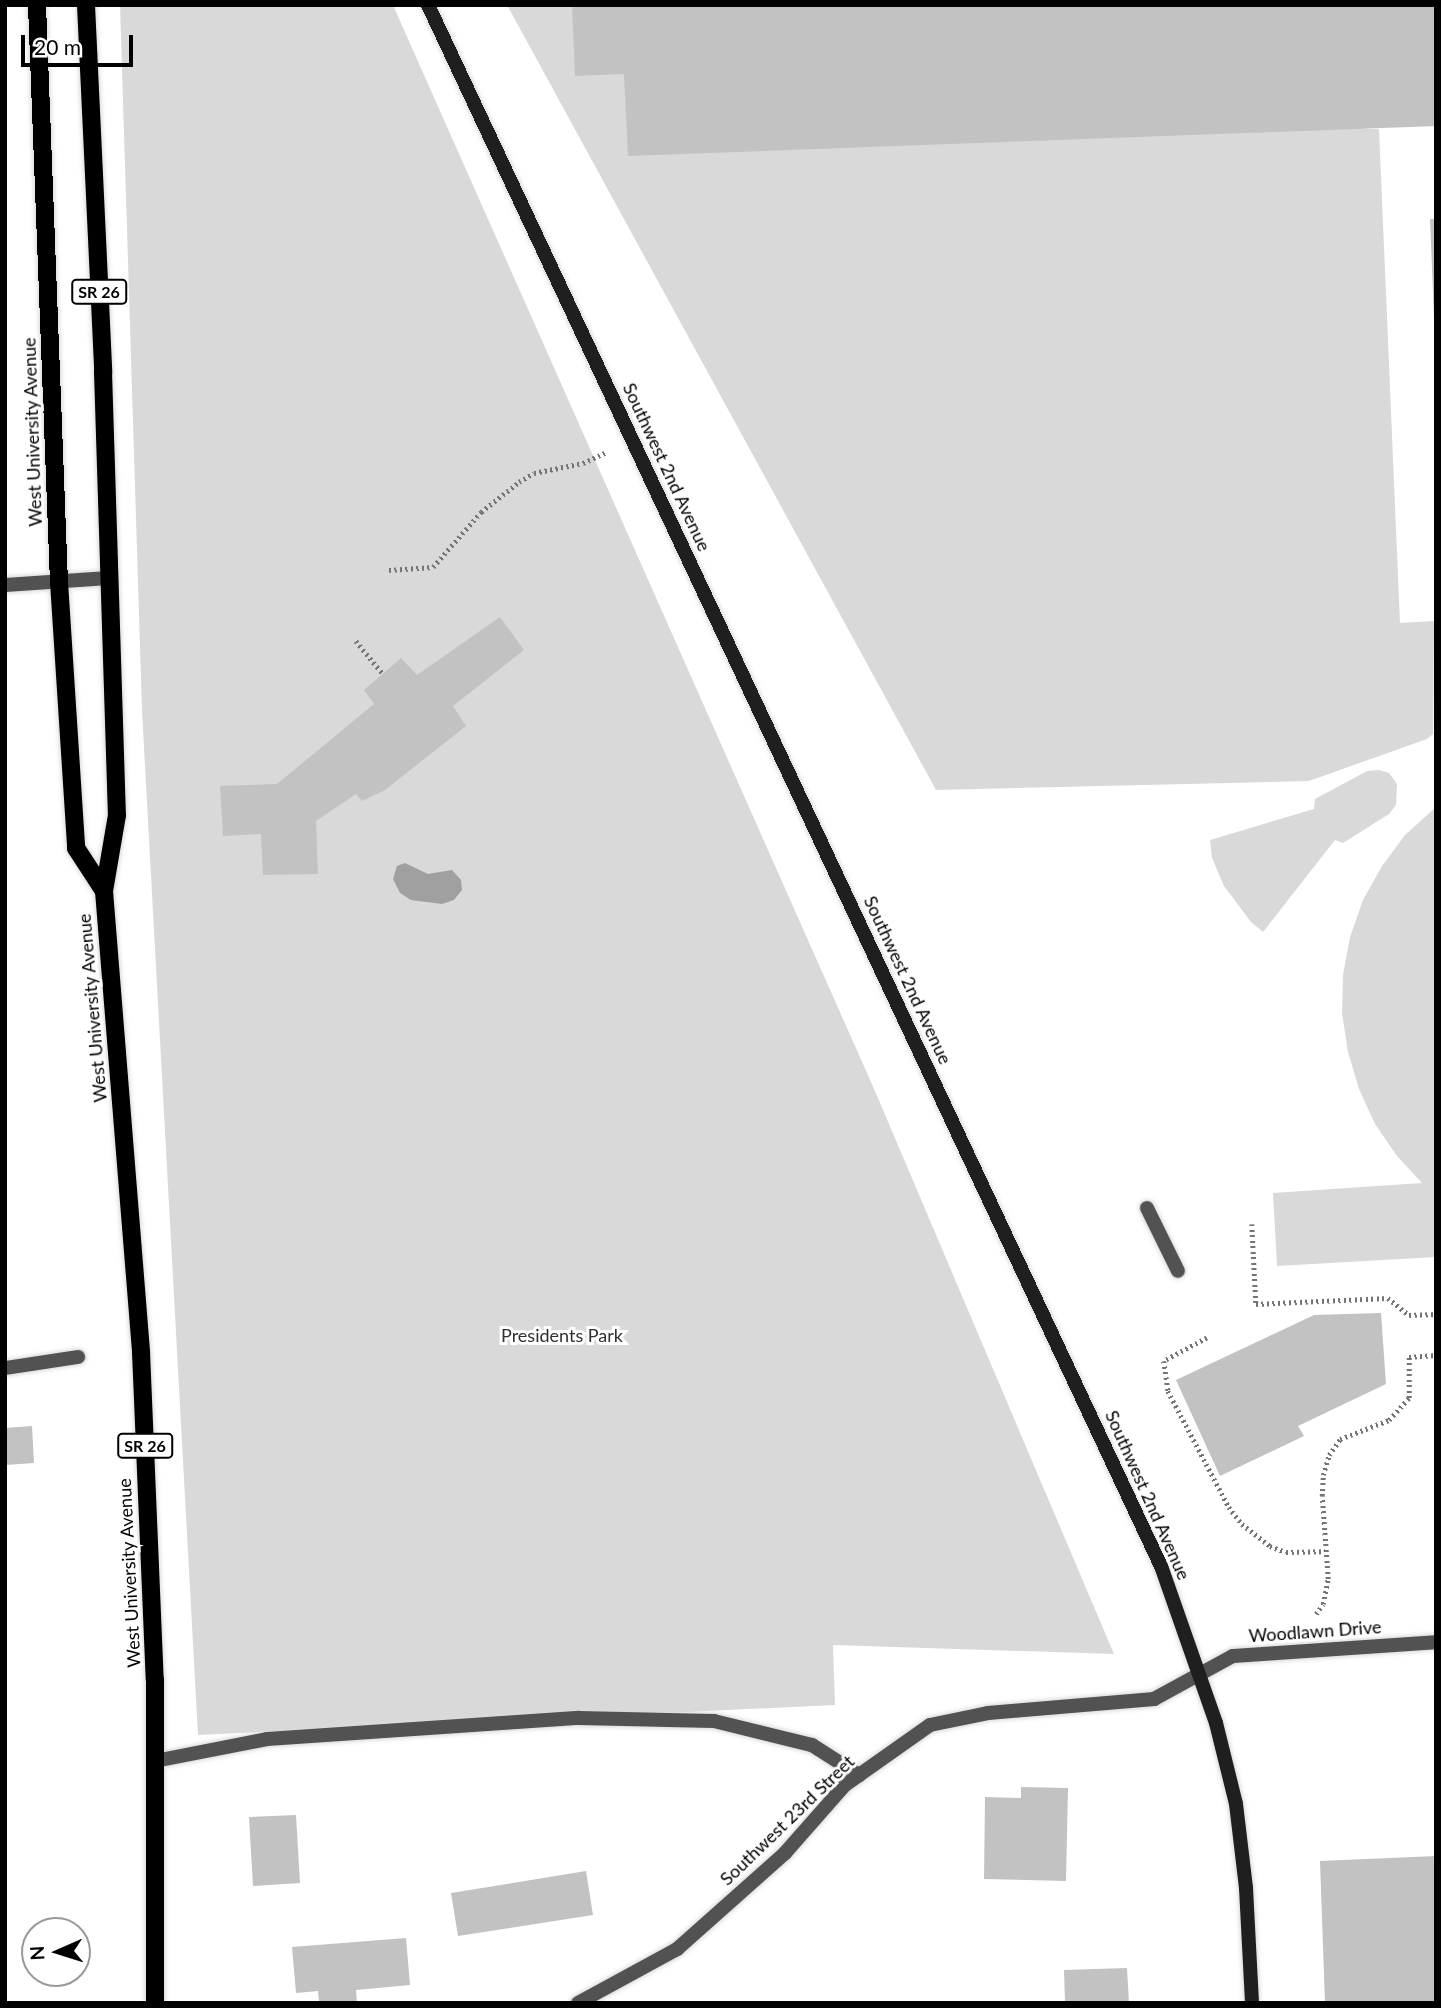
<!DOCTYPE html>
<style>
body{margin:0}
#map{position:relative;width:1441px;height:2008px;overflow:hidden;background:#fff;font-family:Lato,sans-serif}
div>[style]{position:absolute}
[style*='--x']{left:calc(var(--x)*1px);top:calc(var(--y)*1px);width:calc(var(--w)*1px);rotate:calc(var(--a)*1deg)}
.green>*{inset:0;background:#d9d9d9}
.water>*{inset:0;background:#a0a0a0}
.building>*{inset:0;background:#c2c2c2}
.path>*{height:4.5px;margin-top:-2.25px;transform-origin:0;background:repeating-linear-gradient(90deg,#747474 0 2px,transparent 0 5.5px)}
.roads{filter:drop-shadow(0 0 2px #dbdbdb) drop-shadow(0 0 2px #dbdbdb)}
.service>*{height:14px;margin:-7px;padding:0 7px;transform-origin:7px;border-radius:7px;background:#525252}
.minor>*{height:14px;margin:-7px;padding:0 7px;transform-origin:7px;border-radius:7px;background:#525252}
.tertiary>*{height:14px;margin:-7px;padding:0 7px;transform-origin:7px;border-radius:7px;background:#525252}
.secondary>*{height:14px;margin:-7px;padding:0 7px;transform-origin:7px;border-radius:7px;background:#1f1f1f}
.primary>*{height:18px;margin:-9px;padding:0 9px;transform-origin:9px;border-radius:9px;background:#000}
span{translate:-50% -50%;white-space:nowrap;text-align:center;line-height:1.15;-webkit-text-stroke:6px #fff;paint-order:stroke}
.shield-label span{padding:2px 5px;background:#fff;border:2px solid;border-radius:5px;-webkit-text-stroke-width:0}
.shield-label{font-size:16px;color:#000;font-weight:700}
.street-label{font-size:18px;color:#000}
.park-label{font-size:18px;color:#303030}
.frame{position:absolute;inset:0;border:7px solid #000;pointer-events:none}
.north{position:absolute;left:21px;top:1917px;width:70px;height:70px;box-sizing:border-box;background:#fff;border:2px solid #999;border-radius:50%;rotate:267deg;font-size:19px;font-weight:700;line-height:28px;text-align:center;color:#000}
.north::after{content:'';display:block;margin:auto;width:24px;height:32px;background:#000;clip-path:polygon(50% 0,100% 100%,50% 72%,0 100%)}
.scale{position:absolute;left:21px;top:35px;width:112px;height:32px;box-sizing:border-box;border:4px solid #000;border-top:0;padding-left:9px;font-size:21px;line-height:24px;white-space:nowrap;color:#000;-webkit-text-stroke:5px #fff;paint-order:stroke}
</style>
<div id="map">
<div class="green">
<div style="clip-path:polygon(120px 5px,393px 5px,875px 1091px,1114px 1654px,833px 1645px,835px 1705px,198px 1735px,142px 711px)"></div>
<div style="clip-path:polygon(507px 5px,1358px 5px,1364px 129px,1379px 129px,1400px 623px,1434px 621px,1433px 734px,1427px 739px,1309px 781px,936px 790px)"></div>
<div style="clip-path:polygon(1379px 770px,1389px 773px,1397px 784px,1396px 805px,1389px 814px,1343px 843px,1335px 840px,1263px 932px,1251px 922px,1224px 886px,1212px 858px,1210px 840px,1314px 809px,1315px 799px,1367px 771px)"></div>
<div style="clip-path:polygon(1436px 807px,1436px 1257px,1277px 1266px,1273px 1193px,1422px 1183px,1397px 1156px,1375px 1124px,1359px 1089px,1348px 1052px,1342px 1013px,1343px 975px,1350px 937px,1363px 900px,1382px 866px,1405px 835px)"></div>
</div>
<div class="water">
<div style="clip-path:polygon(405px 863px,428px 874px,452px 870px,461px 880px,462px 890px,454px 900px,442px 904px,411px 900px,400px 893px,393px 879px,397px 866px)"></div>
</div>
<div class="building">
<div style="clip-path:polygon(572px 5px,1436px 5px,1436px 126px,628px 156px,624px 74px,575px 76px)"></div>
<div style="clip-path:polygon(1430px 219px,1436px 219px,1436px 319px,1434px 319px)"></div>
<div style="clip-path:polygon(500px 617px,524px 650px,453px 706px,466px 726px,385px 790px,362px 801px,356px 794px,316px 821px,318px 874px,263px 875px,261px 834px,223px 836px,220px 786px,277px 784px,374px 704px,364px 690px,401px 658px,417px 675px)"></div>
<div style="clip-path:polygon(1381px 1313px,1386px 1384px,1298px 1426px,1304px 1436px,1220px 1476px,1176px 1380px,1314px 1315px)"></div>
<div style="clip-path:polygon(32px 1426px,34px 1463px,5px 1465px,5px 1428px)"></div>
<div style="clip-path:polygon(1021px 1787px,1068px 1788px,1066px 1881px,984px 1879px,985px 1797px,1021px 1798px)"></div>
<div style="clip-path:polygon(296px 1815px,300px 1883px,253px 1886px,249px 1817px)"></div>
<div style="clip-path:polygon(1436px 1856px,1436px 2003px,1325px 2003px,1320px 1861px)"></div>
<div style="clip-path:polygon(586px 1871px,593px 1915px,458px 1936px,451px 1893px)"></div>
<div style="clip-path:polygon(406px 1938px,410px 1985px,356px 1990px,357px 2003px,319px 2003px,318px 1991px,296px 1993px,292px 1947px)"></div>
<div style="clip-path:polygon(1127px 1968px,1129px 2003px,1065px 2003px,1064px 1970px)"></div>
</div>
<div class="path">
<div style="--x:389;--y:570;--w:44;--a:-3.9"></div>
<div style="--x:433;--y:567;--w:73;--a:-48.9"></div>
<div style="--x:481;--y:512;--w:48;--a:-38.3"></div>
<div style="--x:519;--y:482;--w:17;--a:-31"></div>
<div style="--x:534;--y:473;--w:50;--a:-11.5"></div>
<div style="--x:583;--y:463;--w:26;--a:-25"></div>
<div style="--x:356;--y:641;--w:43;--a:50.7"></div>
<div style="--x:1252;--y:1224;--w:80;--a:87.1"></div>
<div style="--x:1256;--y:1304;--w:132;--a:-2.6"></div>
<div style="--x:1388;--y:1298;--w:27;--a:39"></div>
<div style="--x:1409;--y:1315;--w:27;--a:-2"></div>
<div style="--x:1207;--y:1338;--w:49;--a:151.9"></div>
<div style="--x:1164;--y:1361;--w:30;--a:82"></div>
<div style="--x:1168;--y:1391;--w:131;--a:62.3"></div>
<div style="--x:1229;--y:1507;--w:21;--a:53"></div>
<div style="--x:1242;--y:1524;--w:36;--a:38"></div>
<div style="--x:1270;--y:1546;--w:17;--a:21"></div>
<div style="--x:1286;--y:1552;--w:39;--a:-1"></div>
<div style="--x:1316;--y:1614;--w:12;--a:-55"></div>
<div style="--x:1323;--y:1604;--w:25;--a:-79"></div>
<div style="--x:1328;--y:1579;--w:83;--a:-94.1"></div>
<div style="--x:1322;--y:1496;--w:21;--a:-87"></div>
<div style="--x:1323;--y:1475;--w:21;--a:-73"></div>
<div style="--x:1329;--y:1455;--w:19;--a:-55"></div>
<div style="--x:1340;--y:1439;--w:53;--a:-21.2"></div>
<div style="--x:1389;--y:1420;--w:30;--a:-48"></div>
<div style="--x:1409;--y:1398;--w:41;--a:-90"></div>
<div style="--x:1409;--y:1357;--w:27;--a:-4"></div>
</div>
<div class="roads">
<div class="service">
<div style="--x:1147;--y:1208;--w:70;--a:63.8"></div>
<div style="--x:155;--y:1761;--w:114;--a:-11.1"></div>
<div style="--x:267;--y:1739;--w:313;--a:-3.9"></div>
<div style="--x:579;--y:1718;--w:135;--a:1.3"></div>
<div style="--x:714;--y:1721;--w:101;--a:13.8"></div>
<div style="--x:812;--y:1745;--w:56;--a:32.6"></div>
</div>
<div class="minor">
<div style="--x:5;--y:1368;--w:74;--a:-8.6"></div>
<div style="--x:578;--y:2003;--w:113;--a:-28.6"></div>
<div style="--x:677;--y:1949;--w:144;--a:-41.6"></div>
<div style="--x:785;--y:1853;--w:91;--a:-48.6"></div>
<div style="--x:845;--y:1785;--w:104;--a:-35.2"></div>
<div style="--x:930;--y:1725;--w:59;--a:-11.7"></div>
<div style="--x:988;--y:1713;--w:167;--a:-4.8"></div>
<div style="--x:1154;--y:1699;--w:90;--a:-28.6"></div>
<div style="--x:1233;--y:1656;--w:203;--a:-3.9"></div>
</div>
<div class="tertiary">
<div style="--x:5;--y:585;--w:104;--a:-3.9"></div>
</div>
<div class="secondary">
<div style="--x:428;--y:5;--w:1725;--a:64.85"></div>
<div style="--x:1161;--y:1566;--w:166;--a:70.7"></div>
<div style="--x:1216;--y:1723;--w:83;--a:76.1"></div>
<div style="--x:1236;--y:1804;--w:85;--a:83.2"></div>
<div style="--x:1246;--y:1888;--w:115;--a:87"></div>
</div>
<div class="primary">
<div style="--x:37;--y:5;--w:577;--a:87.82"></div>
<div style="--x:59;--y:582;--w:267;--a:86.3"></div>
<div style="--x:76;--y:848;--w:51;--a:56.9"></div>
<div style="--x:86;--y:5;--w:367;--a:87.3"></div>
<div style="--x:103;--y:372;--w:443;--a:88.2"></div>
<div style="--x:117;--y:815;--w:77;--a:99.7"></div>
<div style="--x:104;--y:891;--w:462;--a:85.4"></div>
<div style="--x:141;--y:1352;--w:328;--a:87.6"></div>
<div style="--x:155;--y:1680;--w:323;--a:90"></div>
</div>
</div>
<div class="shield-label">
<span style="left:99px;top:292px">SR 26</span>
<span style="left:145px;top:1446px">SR 26</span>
</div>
<div class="street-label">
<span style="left:32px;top:432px;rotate:-92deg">West University Avenue</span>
<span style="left:667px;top:467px;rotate:65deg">Southwest 2nd Avenue</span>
<span style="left:908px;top:980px;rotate:65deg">Southwest 2nd Avenue</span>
<span style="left:92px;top:1008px;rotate:-95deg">West University Avenue</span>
<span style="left:1148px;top:1495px;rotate:66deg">Southwest 2nd Avenue</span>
<span style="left:129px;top:1573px;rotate:-93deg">West University Avenue</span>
<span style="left:1315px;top:1631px;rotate:-4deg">Woodlawn Drive</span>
<span style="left:787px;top:1820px;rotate:-44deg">Southwest 23rd Street</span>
</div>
<div class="park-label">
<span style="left:562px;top:1335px">Presidents Park</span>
</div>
<div class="frame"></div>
<div class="north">N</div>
<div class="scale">20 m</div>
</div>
